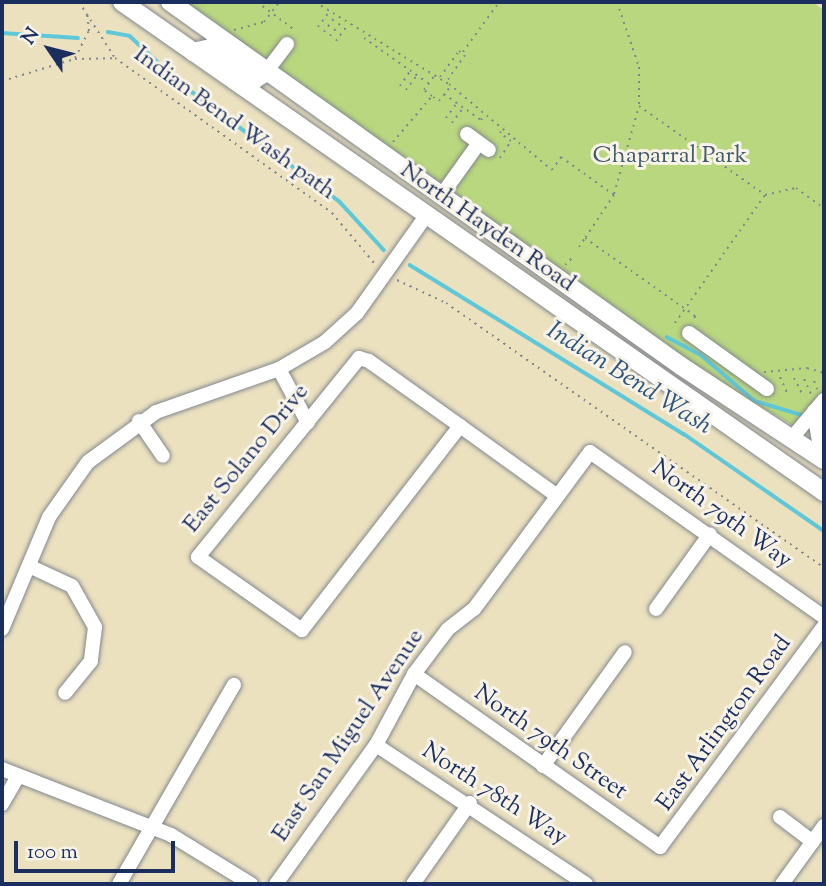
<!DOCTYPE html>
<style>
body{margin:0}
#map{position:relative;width:826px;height:886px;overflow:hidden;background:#ebe1bf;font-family:"Sorts Mill Goudy",serif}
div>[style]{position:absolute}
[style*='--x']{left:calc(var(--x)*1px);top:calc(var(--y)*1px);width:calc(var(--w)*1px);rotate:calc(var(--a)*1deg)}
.green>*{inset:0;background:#b9d77e}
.stream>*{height:3.5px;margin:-1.75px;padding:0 1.75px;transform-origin:1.75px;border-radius:1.75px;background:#5ec8d9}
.path>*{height:2px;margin-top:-1px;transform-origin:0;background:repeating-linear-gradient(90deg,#83888e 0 2px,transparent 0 7px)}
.roads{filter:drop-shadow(0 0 2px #83888e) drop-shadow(0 0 2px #83888e)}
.minor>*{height:14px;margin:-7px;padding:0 7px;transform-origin:7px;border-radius:7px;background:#fff}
.major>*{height:18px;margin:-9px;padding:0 9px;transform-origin:9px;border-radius:9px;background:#fff}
span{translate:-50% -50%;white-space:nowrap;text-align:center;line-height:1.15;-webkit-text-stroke:6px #f7f3e8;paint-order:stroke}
.street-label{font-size:24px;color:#1b2f5e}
.park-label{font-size:24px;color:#425966}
.water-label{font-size:26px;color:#2c557d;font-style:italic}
.frame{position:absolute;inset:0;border:4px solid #1b2f5e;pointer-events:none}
.north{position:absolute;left:14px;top:14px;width:70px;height:70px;-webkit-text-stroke:5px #f7f3e8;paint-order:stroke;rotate:305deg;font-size:19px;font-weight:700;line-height:28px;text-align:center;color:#1b2f5e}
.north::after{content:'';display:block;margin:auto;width:24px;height:32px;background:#1b2f5e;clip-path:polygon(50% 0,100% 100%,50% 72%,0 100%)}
.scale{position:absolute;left:14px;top:841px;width:161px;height:32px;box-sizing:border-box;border:4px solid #1b2f5e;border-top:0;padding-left:9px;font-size:21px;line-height:24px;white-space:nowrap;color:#1b2f5e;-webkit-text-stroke:5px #f7f3e8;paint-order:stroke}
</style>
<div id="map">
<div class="green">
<div style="clip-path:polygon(186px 2px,812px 2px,824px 10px,824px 443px,726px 387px)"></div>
</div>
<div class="stream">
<div style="--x:108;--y:32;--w:22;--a:10"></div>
<div style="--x:130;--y:36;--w:69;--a:43.2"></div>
<div style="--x:180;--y:83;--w:199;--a:36.6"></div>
<div style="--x:340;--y:202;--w:65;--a:47.5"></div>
<div style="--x:2;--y:33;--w:76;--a:3.8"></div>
<div style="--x:410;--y:265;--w:322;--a:31.7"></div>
<div style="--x:684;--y:434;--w:170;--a:34.7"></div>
<div style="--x:667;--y:337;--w:38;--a:28"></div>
<div style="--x:701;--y:355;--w:71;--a:40.4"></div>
<div style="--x:755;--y:401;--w:52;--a:16.7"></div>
</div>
<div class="path">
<div style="--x:79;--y:2;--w:67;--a:57.3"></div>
<div style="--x:115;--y:58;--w:267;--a:35.5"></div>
<div style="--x:332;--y:213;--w:67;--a:49.9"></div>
<div style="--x:247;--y:2;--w:7;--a:0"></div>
<div style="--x:257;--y:2;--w:49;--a:36.6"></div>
<div style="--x:315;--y:2;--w:157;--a:31.5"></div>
<div style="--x:449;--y:84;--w:134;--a:39.9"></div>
<div style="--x:552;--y:170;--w:16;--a:-55"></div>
<div style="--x:561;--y:157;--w:65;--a:35.6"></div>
<div style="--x:614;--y:195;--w:52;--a:124"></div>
<div style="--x:617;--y:2;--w:69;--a:71.3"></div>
<div style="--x:639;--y:67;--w:38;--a:90"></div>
<div style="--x:318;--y:27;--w:17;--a:-54"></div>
<div style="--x:234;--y:30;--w:31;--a:-15"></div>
<div style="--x:264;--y:22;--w:25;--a:-53"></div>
<div style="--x:324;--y:32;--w:19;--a:-54"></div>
<div style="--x:330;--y:36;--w:18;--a:-52"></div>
<div style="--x:364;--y:38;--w:78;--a:35.1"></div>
<div style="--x:336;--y:41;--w:19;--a:-54"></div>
<div style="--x:463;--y:52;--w:62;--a:-54.2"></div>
<div style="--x:75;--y:58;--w:30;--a:-63"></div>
<div style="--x:89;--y:31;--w:19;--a:-96"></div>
<div style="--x:440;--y:77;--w:32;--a:-54"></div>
<div style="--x:459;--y:51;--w:7;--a:34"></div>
<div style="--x:465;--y:55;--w:32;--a:125"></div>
<div style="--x:2;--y:81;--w:76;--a:-16.8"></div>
<div style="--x:75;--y:59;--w:39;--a:-1"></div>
<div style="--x:400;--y:86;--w:18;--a:-56"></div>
<div style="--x:406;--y:90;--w:17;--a:-54"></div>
<div style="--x:444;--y:94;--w:45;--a:35.1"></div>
<div style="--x:481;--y:120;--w:6;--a:-51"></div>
<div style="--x:433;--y:97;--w:7;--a:34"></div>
<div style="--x:439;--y:101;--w:18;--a:-52"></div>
<div style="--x:446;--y:118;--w:17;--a:-54"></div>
<div style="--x:452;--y:123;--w:19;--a:-54"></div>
<div style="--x:393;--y:142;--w:60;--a:-49.7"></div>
<div style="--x:432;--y:96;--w:10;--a:-143"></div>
<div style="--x:424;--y:90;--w:17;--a:-54"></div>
<div style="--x:500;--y:158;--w:20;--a:-57"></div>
<div style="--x:511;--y:141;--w:14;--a:-144"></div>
<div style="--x:500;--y:133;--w:7;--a:-56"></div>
<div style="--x:614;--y:194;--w:91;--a:-74.1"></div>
<div style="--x:639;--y:106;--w:154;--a:35.2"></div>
<div style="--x:579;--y:247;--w:11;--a:-56"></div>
<div style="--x:585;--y:238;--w:135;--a:35.3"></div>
<div style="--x:695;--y:316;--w:7;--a:98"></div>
<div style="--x:565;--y:265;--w:10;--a:-45"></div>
<div style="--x:397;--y:280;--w:54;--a:25.1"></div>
<div style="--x:446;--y:303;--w:462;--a:35"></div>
<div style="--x:675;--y:323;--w:156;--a:-54.9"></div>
<div style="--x:765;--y:195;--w:32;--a:-13"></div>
<div style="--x:796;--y:188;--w:34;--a:36"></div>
<div style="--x:764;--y:372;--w:43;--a:-5.3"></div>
<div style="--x:807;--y:368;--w:18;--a:16"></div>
<div style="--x:780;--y:377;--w:17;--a:66"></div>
<div style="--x:794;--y:378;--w:20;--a:63"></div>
<div style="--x:804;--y:379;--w:17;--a:65"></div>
<div style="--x:814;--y:381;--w:9;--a:69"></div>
</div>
<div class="roads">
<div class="minor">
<div style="--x:266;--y:72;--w:35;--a:-53"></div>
<div style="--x:467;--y:134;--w:27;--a:36"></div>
<div style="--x:441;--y:196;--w:65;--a:-54.4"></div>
<div style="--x:689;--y:333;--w:96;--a:35.7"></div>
<div style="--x:279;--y:369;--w:61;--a:61.8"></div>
<div style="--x:139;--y:421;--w:42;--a:55.6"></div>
<div style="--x:460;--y:426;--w:258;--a:127.8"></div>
<div style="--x:302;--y:630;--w:127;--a:-144.9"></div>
<div style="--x:198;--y:557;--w:256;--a:-51"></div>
<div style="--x:359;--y:358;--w:10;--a:17"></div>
<div style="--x:369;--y:361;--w:112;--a:35.5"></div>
<div style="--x:460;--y:426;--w:118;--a:35.7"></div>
<div style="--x:791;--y:439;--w:51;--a:-49.8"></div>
<div style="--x:29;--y:566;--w:47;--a:24.9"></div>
<div style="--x:72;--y:586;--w:47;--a:60.7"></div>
<div style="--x:95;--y:627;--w:34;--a:97"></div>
<div style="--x:91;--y:661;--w:41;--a:129.1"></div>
<div style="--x:656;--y:609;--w:92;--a:-54.2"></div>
<div style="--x:2;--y:629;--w:121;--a:-67.2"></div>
<div style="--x:49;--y:517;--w:67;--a:-54.7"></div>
<div style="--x:88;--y:462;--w:84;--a:-36.3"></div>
<div style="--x:156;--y:412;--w:130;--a:-19.3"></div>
<div style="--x:279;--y:369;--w:53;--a:-30.4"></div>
<div style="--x:325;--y:342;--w:43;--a:-42.2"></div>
<div style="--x:357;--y:313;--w:119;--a:-54.6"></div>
<div style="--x:414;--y:674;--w:301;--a:35.1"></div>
<div style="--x:660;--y:847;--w:275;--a:-53.4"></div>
<div style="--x:376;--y:745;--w:252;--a:33.5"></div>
<div style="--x:543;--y:766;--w:140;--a:-54.3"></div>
<div style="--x:2;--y:769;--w:181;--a:21.3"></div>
<div style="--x:171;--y:835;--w:94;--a:31.5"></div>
<div style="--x:2;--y:804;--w:30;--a:-60"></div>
<div style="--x:780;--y:817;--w:41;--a:37.1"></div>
<div style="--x:119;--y:884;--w:230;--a:-60"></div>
<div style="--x:276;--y:884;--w:171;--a:-54.3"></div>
<div style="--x:376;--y:745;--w:81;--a:-61.8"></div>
<div style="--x:414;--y:674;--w:56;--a:-52.9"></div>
<div style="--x:448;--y:629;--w:33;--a:-38"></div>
<div style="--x:474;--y:609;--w:195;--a:-53.5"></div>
<div style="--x:590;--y:452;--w:286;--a:35.2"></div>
<div style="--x:413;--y:884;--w:99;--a:-54.9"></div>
<div style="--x:782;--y:884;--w:72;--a:-54.1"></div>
</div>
<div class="major">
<div style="--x:122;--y:2;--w:856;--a:34.92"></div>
<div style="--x:170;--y:2;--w:627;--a:35.46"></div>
<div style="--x:681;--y:366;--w:171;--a:33.3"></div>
<div style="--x:193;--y:52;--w:17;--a:-13"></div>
<div style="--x:210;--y:48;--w:55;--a:34.6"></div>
<div style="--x:255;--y:79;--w:13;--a:-32"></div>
<div style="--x:816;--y:412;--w:48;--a:80.3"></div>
</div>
</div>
<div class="street-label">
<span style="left:234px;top:124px;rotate:36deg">Indian Bend Wash path</span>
<span style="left:487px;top:228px;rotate:35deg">North Hayden Road</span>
<span style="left:247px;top:459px;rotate:-51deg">East Solano Drive</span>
<span style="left:721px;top:515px;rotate:36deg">North 79th Way</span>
<span style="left:725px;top:724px;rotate:-54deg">East Arlington Road</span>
<span style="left:349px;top:736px;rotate:-56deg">East San Miguel Avenue</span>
<span style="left:550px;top:743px;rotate:35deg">North 79th Street</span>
<span style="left:494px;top:795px;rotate:33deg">North 78th Way</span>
</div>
<div class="park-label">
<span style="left:670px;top:157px">Chaparral Park</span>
</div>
<div class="water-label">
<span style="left:629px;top:379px;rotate:32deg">Indian Bend Wash</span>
</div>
<div class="frame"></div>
<div class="north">N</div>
<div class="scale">100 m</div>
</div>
